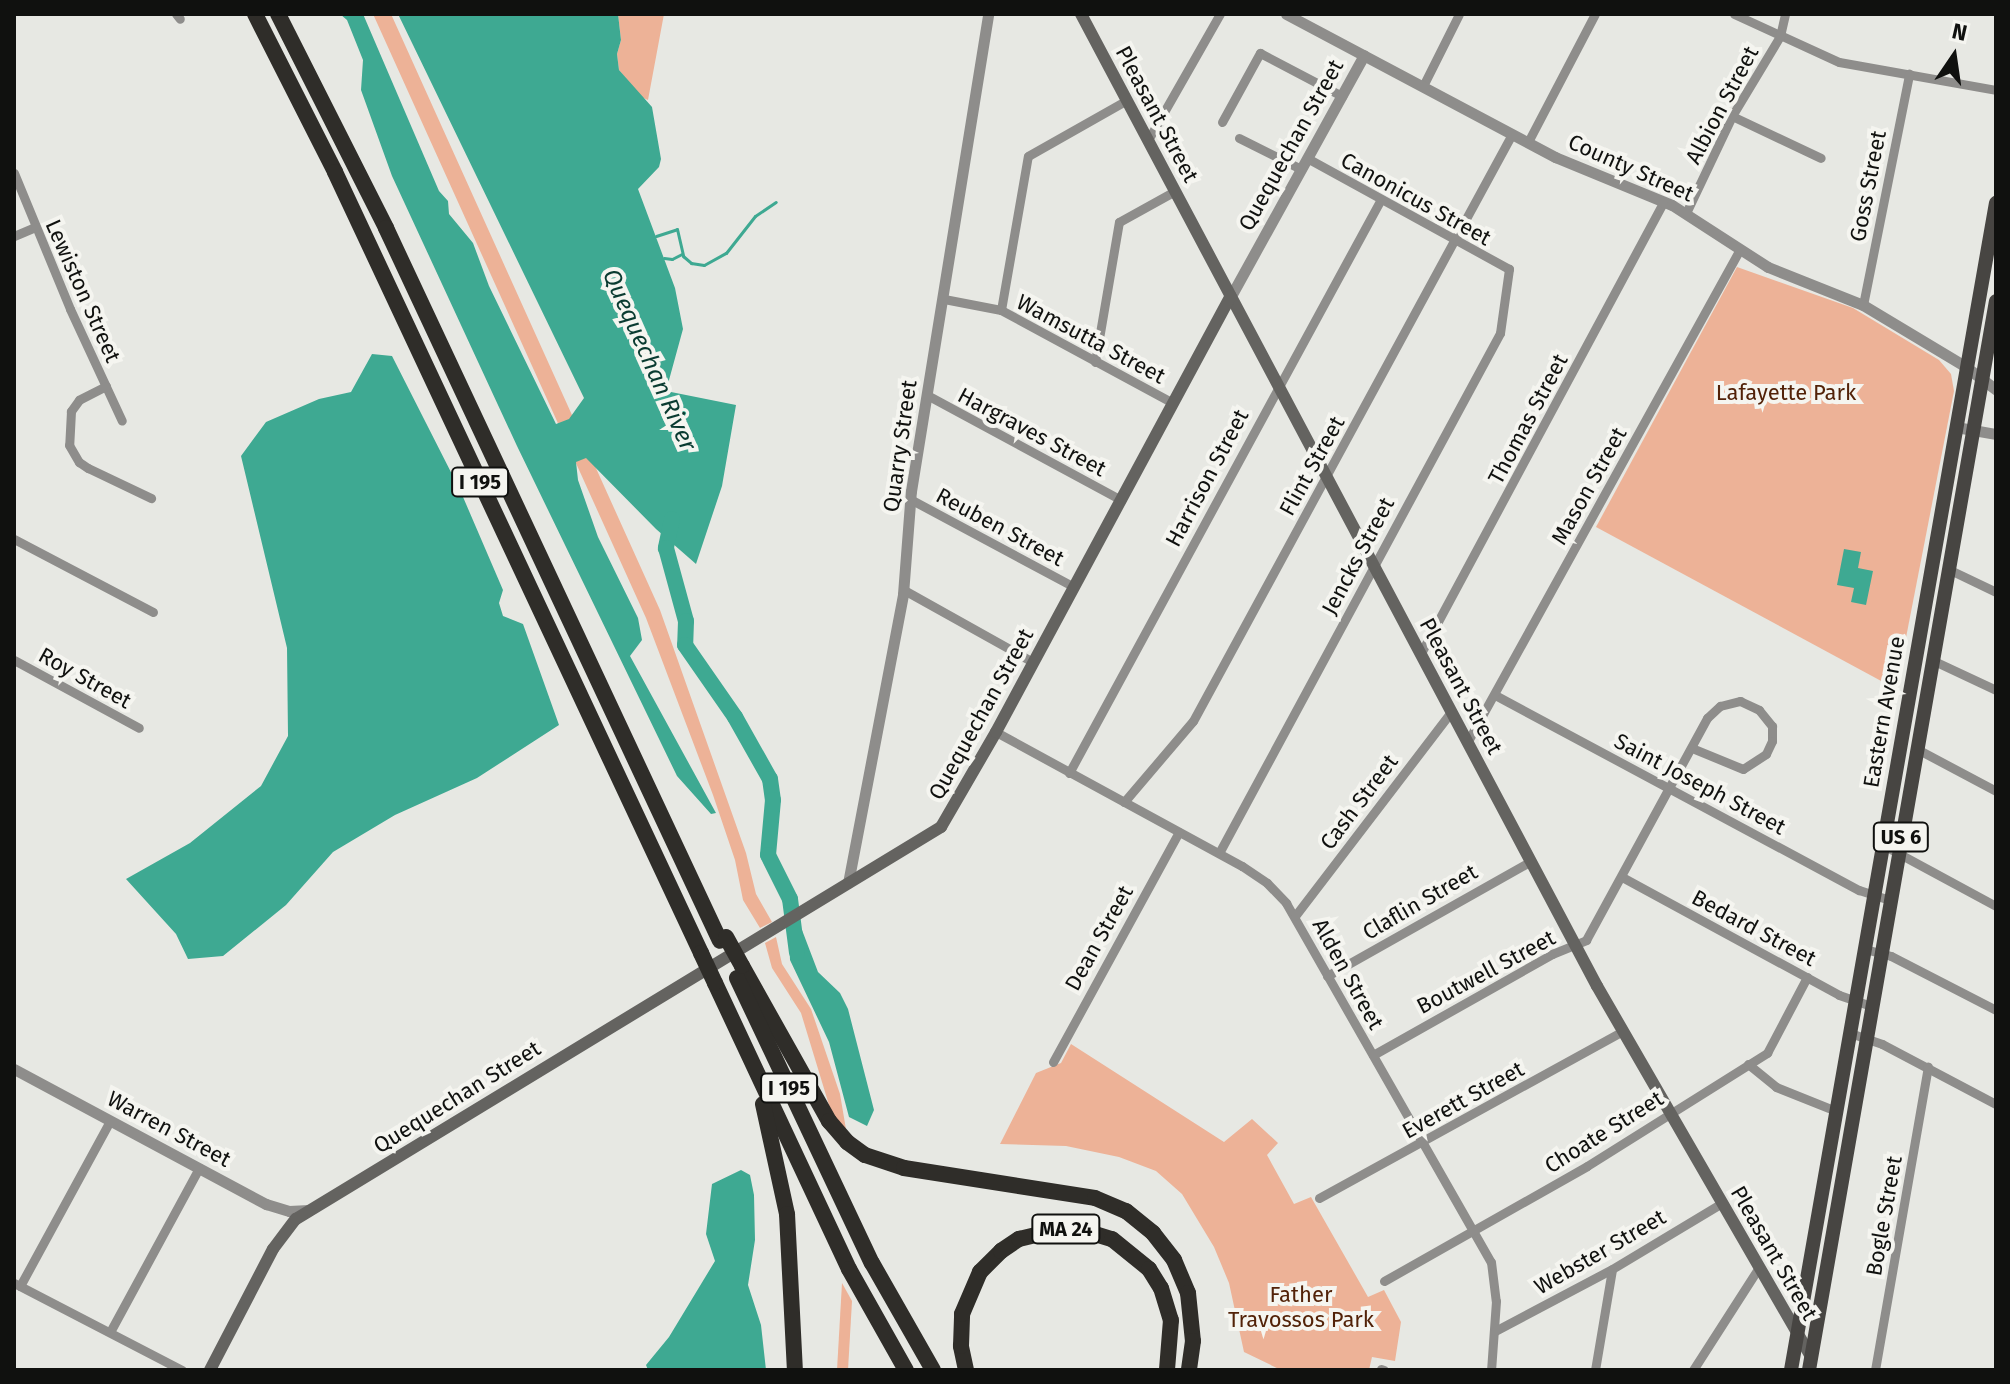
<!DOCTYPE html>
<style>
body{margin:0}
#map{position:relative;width:2010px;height:1384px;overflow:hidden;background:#e7e8e3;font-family:"Fira Sans",sans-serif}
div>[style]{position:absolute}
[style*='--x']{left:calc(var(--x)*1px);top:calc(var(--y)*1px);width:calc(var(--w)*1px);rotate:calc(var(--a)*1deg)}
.green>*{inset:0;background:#edb297}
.water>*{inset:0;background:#3ea992}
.stream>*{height:3px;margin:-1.5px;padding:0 1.5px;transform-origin:1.5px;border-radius:1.5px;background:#3ea992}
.river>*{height:16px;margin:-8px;padding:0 8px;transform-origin:8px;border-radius:8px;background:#3ea992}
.minor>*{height:9px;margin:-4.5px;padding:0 4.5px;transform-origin:4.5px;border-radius:4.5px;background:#8e8d8b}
.tertiary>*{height:11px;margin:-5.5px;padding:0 5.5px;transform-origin:5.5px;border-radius:5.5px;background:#8e8d8b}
.secondary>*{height:12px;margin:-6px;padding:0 6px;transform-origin:6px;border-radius:6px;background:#646360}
.primary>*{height:14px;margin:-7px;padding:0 7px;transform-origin:7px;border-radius:7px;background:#474542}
.motorway>*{height:16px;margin:-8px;padding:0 8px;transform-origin:8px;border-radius:8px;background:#2f2d29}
.motorway-bridge>*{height:16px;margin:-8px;padding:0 8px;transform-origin:8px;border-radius:8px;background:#2f2d29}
span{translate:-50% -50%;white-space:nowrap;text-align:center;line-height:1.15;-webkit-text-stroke:8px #f5f5f0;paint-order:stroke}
.shield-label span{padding:2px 6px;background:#f5f5f0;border:2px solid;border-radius:6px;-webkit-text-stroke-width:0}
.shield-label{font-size:20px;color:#10110f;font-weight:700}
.street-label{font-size:22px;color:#10110f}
.park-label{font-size:22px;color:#522208}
.water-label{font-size:24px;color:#0a3b31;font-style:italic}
.frame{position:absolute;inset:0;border:16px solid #10110f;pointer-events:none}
.north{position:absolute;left:1914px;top:16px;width:80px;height:80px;-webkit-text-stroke:6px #f5f5f0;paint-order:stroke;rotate:13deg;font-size:22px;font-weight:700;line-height:32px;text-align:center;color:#10110f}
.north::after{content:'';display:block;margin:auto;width:28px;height:36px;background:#10110f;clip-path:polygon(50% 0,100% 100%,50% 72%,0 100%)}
</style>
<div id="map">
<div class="green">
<div style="clip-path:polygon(373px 14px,391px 14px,660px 610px,746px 853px,756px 894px,772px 922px,760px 928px,743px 900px,735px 860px,713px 795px,646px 618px)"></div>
<div style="clip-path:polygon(618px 14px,664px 14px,648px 100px,641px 97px,619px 70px,617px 54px,621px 40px)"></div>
<div style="clip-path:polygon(1737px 267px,1853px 308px,1939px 360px,1951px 374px,1954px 391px,1896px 689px,1596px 527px)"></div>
<div style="clip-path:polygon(776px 937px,782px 964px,811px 1009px,840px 1094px,848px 1141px,836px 1128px,801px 1013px,772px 968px,765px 943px)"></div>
<div style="clip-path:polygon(1071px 1044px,1224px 1142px,1252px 1119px,1278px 1143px,1267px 1155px,1294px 1204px,1311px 1197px,1368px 1297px,1384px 1290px,1401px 1322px,1395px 1361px,1372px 1357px,1369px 1370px,1281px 1370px,1244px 1352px,1229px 1283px,1214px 1247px,1182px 1194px,1156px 1171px,1119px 1157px,1066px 1146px,1000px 1144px,1036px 1073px,1061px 1063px)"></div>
<div style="clip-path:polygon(842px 1283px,852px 1301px,848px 1370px,837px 1370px)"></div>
</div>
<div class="water">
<div style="clip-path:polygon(340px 14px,363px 14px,439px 191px,448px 201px,449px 214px,473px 243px,489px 286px,556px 424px,569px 419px,584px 398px,398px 14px,618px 14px,621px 40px,617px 54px,619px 70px,652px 107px,661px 159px,659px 167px,638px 189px,675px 288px,683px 329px,666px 391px,736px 405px,722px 486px,696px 564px,656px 529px,586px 458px,576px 462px,578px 480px,598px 537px,638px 618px,642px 640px,630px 656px,716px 813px,711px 814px,677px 776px,517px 446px,392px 176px,361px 90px,363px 60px,347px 20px)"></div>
<div style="clip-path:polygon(372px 354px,392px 356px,460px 490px,503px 590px,499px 603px,503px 616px,523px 624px,559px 725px,477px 778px,395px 815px,333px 852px,286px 905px,223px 956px,188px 959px,176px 934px,126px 879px,190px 843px,261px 786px,288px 736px,287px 648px,241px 456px,266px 422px,319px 399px,351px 392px)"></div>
<div style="clip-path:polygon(1844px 549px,1861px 552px,1858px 568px,1873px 571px,1866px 605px,1851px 602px,1854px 588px,1837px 585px)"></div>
<div style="clip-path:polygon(802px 930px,818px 972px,840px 993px,848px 1009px,874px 1110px,867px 1126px,849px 1117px,829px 1042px,790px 960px,789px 936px)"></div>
<div style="clip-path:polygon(741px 1170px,750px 1175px,754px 1195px,755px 1240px,748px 1285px,761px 1325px,766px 1370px,648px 1370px,646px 1365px,669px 1337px,715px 1261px,706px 1234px,712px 1184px)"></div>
</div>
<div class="stream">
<div style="--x:656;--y:236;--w:22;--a:-18"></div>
<div style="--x:677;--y:229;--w:28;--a:77"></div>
<div style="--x:683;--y:256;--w:11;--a:41"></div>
<div style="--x:691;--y:263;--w:13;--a:9"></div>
<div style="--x:704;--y:265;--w:25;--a:-29"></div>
<div style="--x:726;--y:253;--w:47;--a:-51.9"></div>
<div style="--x:755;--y:216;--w:25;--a:-34"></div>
<div style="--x:664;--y:258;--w:8;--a:7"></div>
<div style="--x:672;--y:259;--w:11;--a:-27"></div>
</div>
<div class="river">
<div style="--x:672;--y:519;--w:30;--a:102"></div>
<div style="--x:666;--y:548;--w:76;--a:74.7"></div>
<div style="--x:686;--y:621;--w:24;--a:92"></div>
<div style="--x:685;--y:645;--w:88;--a:55.2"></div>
<div style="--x:735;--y:717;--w:71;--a:60.6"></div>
<div style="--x:770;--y:779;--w:21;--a:82"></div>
<div style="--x:773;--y:800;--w:55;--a:95.2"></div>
<div style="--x:768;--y:855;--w:49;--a:63.4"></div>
<div style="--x:790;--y:899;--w:54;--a:82.6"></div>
</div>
<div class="minor">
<div style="--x:176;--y:14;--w:6;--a:51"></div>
<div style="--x:1734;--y:14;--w:115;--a:24.6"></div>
<div style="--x:1839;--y:62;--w:159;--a:10.1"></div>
<div style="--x:1423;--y:86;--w:80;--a:-63.4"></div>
<div style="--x:1732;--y:116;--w:98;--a:25.3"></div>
<div style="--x:1222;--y:122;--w:79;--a:-61.2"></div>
<div style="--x:1260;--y:53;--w:93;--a:27.7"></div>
<div style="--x:1239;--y:138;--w:69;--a:26.6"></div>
<div style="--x:1148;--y:140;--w:145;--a:-60.3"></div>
<div style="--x:1528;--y:142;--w:144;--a:-62.4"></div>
<div style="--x:14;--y:173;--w:147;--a:67.6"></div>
<div style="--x:70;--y:309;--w:123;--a:65.1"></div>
<div style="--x:1686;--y:213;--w:107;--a:-64.6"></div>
<div style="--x:1732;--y:116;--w:93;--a:-59"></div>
<div style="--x:1780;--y:36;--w:23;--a:-77"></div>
<div style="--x:14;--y:236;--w:23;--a:-23"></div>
<div style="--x:944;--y:299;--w:58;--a:10.9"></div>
<div style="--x:1001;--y:310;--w:196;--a:28.4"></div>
<div style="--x:1863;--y:305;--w:236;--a:-78.7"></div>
<div style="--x:1001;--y:310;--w:156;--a:-80.1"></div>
<div style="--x:1028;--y:156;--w:114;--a:-29.5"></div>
<div style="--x:1095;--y:362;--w:142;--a:-80.3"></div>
<div style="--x:1119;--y:222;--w:64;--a:-29"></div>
<div style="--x:106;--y:386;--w:30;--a:153"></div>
<div style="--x:79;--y:400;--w:14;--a:126"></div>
<div style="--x:71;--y:411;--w:34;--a:93"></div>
<div style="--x:69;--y:445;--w:20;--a:60"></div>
<div style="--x:79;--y:462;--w:11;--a:34"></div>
<div style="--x:88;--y:468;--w:70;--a:25.5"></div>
<div style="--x:927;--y:395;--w:221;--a:28.4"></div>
<div style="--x:910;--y:499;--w:186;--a:28.2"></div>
<div style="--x:14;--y:539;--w:157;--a:27.7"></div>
<div style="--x:1948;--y:569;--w:53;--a:25.6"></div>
<div style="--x:904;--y:590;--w:148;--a:29.2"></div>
<div style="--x:1421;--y:653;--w:513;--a:-61.74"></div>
<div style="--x:14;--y:660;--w:142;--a:28.5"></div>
<div style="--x:1932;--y:660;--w:71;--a:25.1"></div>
<div style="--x:1495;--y:695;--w:413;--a:28.2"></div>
<div style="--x:1859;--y:890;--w:33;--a:18"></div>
<div style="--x:996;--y:732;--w:280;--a:28.6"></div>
<div style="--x:1242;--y:866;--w:30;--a:34"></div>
<div style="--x:1267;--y:883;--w:28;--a:46"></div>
<div style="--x:1286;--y:903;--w:413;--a:60.3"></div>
<div style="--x:1491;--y:1262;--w:39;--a:83"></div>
<div style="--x:1496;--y:1301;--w:69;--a:94.1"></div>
<div style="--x:1468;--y:741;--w:562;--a:-61.06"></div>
<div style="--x:1917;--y:749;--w:89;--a:28"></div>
<div style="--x:1069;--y:773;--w:651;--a:-61.47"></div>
<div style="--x:1124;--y:802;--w:106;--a:-49.6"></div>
<div style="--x:1193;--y:721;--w:668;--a:-61.48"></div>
<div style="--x:1883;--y:845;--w:128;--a:28.4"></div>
<div style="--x:1219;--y:853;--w:591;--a:-61.61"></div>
<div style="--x:1500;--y:333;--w:65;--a:-82"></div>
<div style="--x:1509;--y:269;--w:230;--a:-151.2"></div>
<div style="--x:1622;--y:877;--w:247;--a:28.5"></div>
<div style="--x:1839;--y:995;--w:34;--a:19"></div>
<div style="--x:1295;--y:916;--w:258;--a:-52.6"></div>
<div style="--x:1865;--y:949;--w:27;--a:15"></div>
<div style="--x:1891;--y:956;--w:118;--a:27.2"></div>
<div style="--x:1327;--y:976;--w:234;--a:-29.4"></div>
<div style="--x:1850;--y:1033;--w:34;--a:19"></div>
<div style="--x:1882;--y:1044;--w:129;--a:27.8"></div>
<div style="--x:1373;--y:1055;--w:206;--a:-29.4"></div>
<div style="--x:1552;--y:954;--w:37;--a:-22"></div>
<div style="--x:1586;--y:940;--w:253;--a:-61.4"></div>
<div style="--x:1707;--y:718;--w:18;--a:-43"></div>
<div style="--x:1720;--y:706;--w:21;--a:-14"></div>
<div style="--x:1740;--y:701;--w:21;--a:25"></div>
<div style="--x:1759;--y:710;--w:21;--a:51"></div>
<div style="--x:1772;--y:726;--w:15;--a:90"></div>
<div style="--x:1772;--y:741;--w:14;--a:115"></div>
<div style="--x:1766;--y:754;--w:27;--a:147"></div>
<div style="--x:1743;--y:769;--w:55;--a:-157.6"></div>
<div style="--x:1053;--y:1062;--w:262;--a:-61.3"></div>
<div style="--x:1748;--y:1064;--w:36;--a:39"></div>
<div style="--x:1776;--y:1087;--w:65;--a:21.8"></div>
<div style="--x:1319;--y:1198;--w:347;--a:-28.8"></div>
<div style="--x:1384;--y:1281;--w:233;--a:-29.5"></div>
<div style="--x:1587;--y:1166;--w:213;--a:-32.1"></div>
<div style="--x:1767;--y:1053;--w:86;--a:-62.2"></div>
<div style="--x:14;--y:1283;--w:189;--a:27.4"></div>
<div style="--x:20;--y:1286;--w:188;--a:-61.4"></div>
<div style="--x:1495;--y:1331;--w:132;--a:-27.9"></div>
<div style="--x:1612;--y:1269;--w:128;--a:-31"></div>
<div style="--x:110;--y:1332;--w:187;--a:-61.5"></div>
<div style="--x:1381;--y:1369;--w:3;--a:18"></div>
<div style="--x:1595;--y:1370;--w:102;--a:-80.4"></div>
<div style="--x:1693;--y:1370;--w:122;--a:-57.3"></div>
<div style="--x:1875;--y:1370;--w:308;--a:-80.1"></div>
</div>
<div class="tertiary">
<div style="--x:1286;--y:14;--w:305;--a:28"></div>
<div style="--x:1555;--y:157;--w:126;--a:22.3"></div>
<div style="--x:1672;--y:205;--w:114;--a:32.9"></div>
<div style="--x:1768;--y:267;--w:102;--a:21.8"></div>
<div style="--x:1863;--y:305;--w:120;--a:31"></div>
<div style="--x:1966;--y:367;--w:38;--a:37"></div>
<div style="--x:1231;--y:296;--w:275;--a:-61.1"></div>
<div style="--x:1956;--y:427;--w:41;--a:9.9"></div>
<div style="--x:848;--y:883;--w:294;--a:-79.2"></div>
<div style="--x:903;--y:594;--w:103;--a:-85.6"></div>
<div style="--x:911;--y:491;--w:483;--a:-80.8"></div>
<div style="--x:14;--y:1069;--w:286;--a:28.2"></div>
<div style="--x:266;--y:1204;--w:24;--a:17"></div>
<div style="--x:289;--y:1211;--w:20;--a:-3"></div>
</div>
<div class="secondary">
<div style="--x:1081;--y:14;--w:1100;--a:62.04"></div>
<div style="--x:1597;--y:986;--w:427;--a:60"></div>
<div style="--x:210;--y:1370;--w:136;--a:-62.5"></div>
<div style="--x:273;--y:1249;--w:38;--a:-53"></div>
<div style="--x:296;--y:1219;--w:755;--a:-31.29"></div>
<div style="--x:941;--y:827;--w:110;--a:-59.9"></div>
<div style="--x:996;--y:732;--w:495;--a:-61.7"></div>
</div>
<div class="primary">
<div style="--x:1791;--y:1370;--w:1185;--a:-80.04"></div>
<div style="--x:1809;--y:1370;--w:1085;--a:-80.08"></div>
</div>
<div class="motorway">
<div style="--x:255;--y:14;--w:177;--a:63.1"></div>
<div style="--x:335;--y:172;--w:863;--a:64.89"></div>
<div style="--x:278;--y:14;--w:240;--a:63.2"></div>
<div style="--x:386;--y:228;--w:787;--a:64.9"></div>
<div style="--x:742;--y:966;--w:178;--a:60.7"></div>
<div style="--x:829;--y:1121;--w:28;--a:49"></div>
<div style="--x:847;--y:1142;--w:22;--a:36"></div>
<div style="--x:865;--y:1155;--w:41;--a:18.4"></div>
<div style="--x:904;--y:1168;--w:193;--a:8.9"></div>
<div style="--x:1095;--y:1198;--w:34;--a:23"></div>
<div style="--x:1126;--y:1211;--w:35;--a:39"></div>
<div style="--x:1153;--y:1233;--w:34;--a:52"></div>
<div style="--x:1174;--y:1260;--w:36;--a:67"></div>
<div style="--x:1188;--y:1293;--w:48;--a:84.1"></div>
<div style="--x:1193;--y:1341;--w:29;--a:98"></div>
<div style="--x:737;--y:978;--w:315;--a:64.7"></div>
<div style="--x:872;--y:1263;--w:123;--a:60.3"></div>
<div style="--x:715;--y:983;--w:316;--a:64.9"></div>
<div style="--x:849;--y:1269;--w:116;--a:60.6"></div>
<div style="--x:763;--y:1104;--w:113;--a:77.7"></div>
<div style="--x:787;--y:1214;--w:156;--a:87.1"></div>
<div style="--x:966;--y:1370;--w:25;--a:-102"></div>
<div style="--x:961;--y:1346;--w:32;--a:-88"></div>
<div style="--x:962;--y:1314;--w:46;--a:-66.8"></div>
<div style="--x:980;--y:1272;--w:30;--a:-45"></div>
<div style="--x:1001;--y:1251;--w:22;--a:-34"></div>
<div style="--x:1019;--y:1239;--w:43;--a:-13.4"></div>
<div style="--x:1061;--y:1229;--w:21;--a:3"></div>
<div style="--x:1082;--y:1230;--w:31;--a:17"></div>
<div style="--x:1112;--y:1239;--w:48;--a:39"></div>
<div style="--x:1149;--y:1269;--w:22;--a:58"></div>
<div style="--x:1161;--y:1288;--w:34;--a:73"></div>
<div style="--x:1171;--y:1320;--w:50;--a:94.6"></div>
</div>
<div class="motorway-bridge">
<div style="--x:726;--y:937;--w:33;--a:61"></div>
<div style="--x:701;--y:953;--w:33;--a:65"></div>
</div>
<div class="shield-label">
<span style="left:480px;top:482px">I 195</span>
<span style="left:1901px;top:837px">US 6</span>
<span style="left:789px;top:1088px">I 195</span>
<span style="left:1066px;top:1229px">MA 24</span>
</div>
<div class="street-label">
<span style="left:1722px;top:105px;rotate:-62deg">Albion Street</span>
<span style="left:1157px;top:114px;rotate:62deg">Pleasant Street</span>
<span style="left:1291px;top:145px;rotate:-61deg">Quequechan Street</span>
<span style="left:1631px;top:168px;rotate:24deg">County Street</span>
<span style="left:1868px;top:186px;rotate:-79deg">Goss Street</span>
<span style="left:1416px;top:199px;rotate:29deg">Canonicus Street</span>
<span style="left:83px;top:291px;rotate:66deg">Lewiston Street</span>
<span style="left:1091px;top:339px;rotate:28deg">Wamsutta Street</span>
<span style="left:1528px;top:419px;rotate:-62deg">Thomas Street</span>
<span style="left:1032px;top:432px;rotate:28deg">Hargraves Street</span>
<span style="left:900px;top:446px;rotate:-82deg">Quarry Street</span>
<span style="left:1312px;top:466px;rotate:-61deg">Flint Street</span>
<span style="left:1207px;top:478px;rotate:-62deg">Harrison Street</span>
<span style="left:1589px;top:486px;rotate:-61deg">Mason Street</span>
<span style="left:1000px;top:527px;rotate:28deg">Reuben Street</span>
<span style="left:1358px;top:556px;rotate:-62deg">Jencks Street</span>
<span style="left:85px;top:678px;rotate:29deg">Roy Street</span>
<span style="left:1461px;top:686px;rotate:62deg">Pleasant Street</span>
<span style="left:1884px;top:712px;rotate:-80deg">Eastern Avenue</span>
<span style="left:981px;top:714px;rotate:-61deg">Quequechan Street</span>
<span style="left:1700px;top:784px;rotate:28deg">Saint Joseph Street</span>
<span style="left:1359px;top:802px;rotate:-53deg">Cash Street</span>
<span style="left:1420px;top:902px;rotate:-30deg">Claflin Street</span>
<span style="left:1754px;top:928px;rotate:28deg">Bedard Street</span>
<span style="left:1099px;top:938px;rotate:-61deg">Dean Street</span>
<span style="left:1486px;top:972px;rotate:-28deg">Boutwell Street</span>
<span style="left:1348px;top:974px;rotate:61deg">Alden Street</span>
<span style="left:457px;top:1097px;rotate:-32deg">Quequechan Street</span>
<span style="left:1463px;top:1100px;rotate:-29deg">Everett Street</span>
<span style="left:169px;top:1129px;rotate:28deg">Warren Street</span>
<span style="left:1604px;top:1132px;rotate:-32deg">Choate Street</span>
<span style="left:1884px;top:1216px;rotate:-80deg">Bogle Street</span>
<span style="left:1600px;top:1252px;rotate:-30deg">Webster Street</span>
<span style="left:1774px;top:1253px;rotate:60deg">Pleasant Street</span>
</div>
<div class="park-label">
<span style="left:1786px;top:393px">Lafayette Park</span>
<span style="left:1301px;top:1307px">Father<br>Travossos Park</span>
</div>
<div class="water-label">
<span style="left:649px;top:360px;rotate:66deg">Quequechan River</span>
</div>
<div class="frame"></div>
<div class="north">N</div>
</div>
